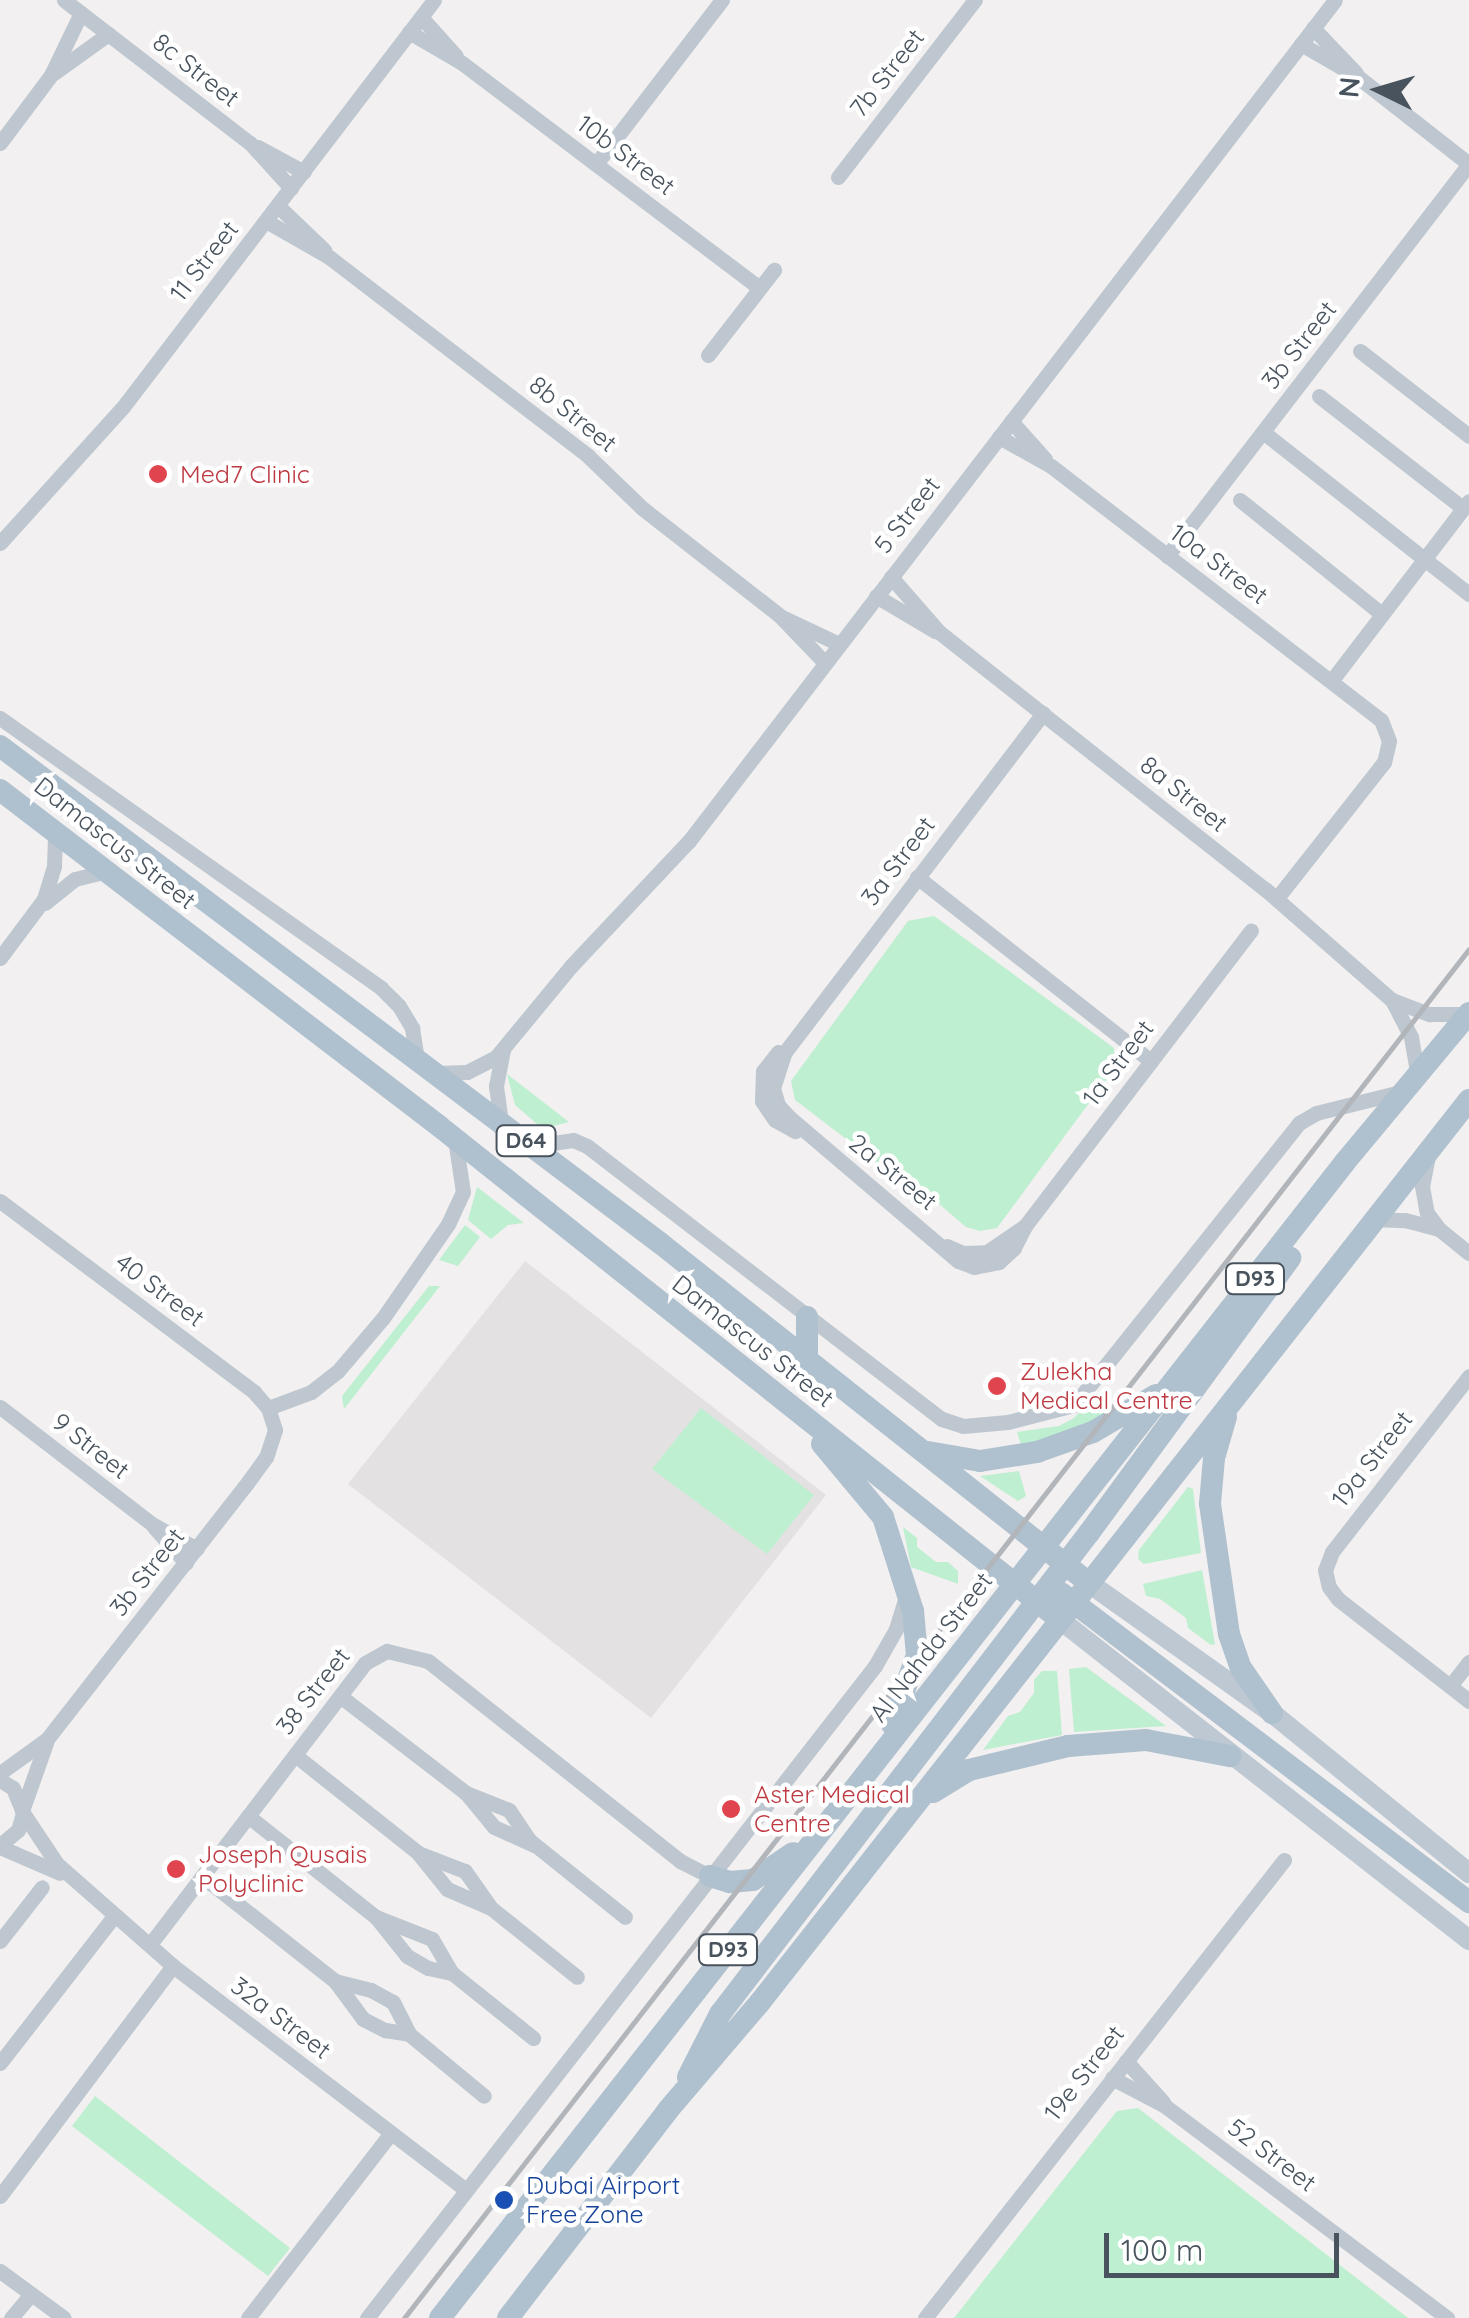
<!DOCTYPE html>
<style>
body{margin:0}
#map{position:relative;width:1469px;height:2318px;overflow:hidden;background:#f2f0f0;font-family:Quicksand,sans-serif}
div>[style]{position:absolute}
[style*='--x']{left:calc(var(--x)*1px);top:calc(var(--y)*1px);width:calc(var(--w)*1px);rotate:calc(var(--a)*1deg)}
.education>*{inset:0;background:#e3e1e2}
.green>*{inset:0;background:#beefd0}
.minor>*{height:15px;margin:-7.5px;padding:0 7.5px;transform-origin:7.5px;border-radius:7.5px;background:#bec7cf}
.secondary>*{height:20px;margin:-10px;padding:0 10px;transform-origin:10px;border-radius:10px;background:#bdc8d3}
.primary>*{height:22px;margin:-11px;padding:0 11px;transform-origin:11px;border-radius:11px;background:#afc0ce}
.rail>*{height:5px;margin:-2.5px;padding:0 2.5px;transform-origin:2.5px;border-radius:2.5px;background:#b2b5ba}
.dots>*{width:28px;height:28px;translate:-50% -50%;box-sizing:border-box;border:5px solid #fff;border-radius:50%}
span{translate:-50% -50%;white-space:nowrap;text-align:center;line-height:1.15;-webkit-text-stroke:9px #fff;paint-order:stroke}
.shield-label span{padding:2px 8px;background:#fff;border:2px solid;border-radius:8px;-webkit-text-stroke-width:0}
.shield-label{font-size:22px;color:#48535d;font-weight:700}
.street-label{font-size:25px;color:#48535d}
.health-label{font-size:25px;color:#be3a42}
.left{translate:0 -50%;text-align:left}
.transit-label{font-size:25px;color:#164399}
.north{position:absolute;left:1329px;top:40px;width:100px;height:100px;-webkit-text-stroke:8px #fff;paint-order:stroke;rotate:275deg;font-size:28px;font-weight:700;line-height:40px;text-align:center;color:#48535d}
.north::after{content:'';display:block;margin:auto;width:35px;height:45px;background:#48535d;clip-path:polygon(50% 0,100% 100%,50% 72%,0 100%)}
.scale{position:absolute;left:1104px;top:2233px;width:235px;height:45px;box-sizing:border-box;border:5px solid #48535d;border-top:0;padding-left:12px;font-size:30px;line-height:35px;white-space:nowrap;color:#48535d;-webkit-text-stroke:8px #fff;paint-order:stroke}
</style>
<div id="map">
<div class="education">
<div style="clip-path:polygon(525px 1261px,826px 1495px,651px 1718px,348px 1484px)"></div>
</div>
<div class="green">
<div style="clip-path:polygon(934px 916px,1114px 1048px,1114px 1069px,997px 1228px,980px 1231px,966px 1227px,897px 1168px,879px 1164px,795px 1100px,791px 1081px,908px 921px)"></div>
<div style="clip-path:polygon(507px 1074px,569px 1122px,549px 1127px,537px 1124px,515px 1105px)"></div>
<div style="clip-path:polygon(477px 1187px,524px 1223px,508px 1225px,491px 1239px,468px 1220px)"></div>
<div style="clip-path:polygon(465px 1225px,480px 1237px,458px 1266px,439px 1260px)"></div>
<div style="clip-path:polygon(429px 1286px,440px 1286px,344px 1409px,342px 1396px)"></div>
<div style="clip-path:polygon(1103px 1402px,1120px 1413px,1022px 1448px,1017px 1432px,1059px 1426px,1074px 1418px,1086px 1405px)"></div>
<div style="clip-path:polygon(701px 1408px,814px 1495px,767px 1554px,652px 1469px)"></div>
<div style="clip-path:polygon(1019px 1471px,1026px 1496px,1018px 1501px,980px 1476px)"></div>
<div style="clip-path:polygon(1188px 1487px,1193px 1489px,1201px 1553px,1144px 1564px,1138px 1559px,1139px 1550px)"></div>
<div style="clip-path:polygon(903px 1527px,917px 1538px,917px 1547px,936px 1562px,948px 1562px,958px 1571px,958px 1584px,911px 1567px)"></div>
<div style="clip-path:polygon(1202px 1570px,1215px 1644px,1211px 1645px,1188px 1628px,1186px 1618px,1160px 1599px,1146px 1596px,1143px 1584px)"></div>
<div style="clip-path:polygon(1086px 1667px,1166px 1726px,1074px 1732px,1069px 1669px)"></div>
<div style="clip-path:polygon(1042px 1671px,1057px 1671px,1062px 1735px,983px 1750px,1008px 1716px,1020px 1712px,1034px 1693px,1034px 1680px)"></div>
<div style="clip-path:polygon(95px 2096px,290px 2248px,268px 2276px,72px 2126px)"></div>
<div style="clip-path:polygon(1138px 2108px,1408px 2318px,954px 2318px,1117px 2111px)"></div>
</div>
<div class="minor">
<div style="--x:64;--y:0;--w:235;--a:37.6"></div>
<div style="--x:250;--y:143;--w:61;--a:47.7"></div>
<div style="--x:421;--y:17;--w:52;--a:48.1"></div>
<div style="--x:1313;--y:28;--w:62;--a:46.3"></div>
<div style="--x:409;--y:32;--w:61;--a:30.3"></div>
<div style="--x:462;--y:63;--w:373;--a:37.1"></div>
<div style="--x:1301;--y:44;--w:66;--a:30.1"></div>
<div style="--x:1358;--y:77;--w:141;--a:38.1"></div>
<div style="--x:54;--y:73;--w:67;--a:-35.8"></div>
<div style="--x:0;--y:143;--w:85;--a:-53.1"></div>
<div style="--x:51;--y:75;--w:69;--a:-64.2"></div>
<div style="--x:258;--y:147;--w:52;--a:28.5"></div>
<div style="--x:596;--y:164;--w:207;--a:-52.5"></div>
<div style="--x:838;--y:177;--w:224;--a:-52.3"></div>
<div style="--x:278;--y:206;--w:64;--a:43.7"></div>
<div style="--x:266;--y:221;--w:73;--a:29.7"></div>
<div style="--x:329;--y:257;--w:327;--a:37.5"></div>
<div style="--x:588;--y:456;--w:75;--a:43.9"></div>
<div style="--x:642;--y:508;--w:175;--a:38"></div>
<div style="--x:780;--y:616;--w:65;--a:46.2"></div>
<div style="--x:1360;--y:351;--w:138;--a:37.9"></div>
<div style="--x:708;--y:355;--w:108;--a:-52.2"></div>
<div style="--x:1319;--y:396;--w:182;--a:37.9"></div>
<div style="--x:1011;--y:421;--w:51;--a:48.2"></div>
<div style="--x:1263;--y:432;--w:262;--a:38.2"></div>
<div style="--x:999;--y:437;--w:60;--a:29.1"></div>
<div style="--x:1051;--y:466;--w:416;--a:37.6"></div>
<div style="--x:1381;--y:720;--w:22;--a:69"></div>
<div style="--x:1389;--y:741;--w:22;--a:103"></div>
<div style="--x:1384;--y:762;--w:174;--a:128.2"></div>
<div style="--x:1240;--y:500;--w:182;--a:38.8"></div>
<div style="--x:0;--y:543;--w:183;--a:-47.9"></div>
<div style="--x:123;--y:407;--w:512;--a:-52.62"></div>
<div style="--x:1167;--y:556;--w:495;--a:-52.4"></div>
<div style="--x:891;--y:577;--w:73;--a:48.9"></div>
<div style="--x:939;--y:632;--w:415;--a:38.3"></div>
<div style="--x:1265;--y:889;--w:169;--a:41.2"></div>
<div style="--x:1392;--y:1000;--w:40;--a:21"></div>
<div style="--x:1429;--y:1014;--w:39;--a:0"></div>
<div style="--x:876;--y:596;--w:69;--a:30.7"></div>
<div style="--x:784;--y:618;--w:61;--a:25.3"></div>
<div style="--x:1332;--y:680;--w:225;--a:-52.6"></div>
<div style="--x:0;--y:718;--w:467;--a:35.3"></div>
<div style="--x:381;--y:988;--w:25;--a:45"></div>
<div style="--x:399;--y:1006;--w:26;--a:59"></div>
<div style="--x:412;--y:1028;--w:31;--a:81"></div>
<div style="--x:917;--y:877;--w:298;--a:38.2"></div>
<div style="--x:45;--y:903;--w:38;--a:-39"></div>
<div style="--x:75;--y:879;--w:32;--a:-14"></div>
<div style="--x:0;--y:958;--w:74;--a:-53.3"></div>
<div style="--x:44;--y:899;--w:34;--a:-73"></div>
<div style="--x:54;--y:866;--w:34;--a:-88"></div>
<div style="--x:1392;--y:1000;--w:42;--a:62.8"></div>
<div style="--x:1411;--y:1037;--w:40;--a:80"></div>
<div style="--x:778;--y:1052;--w:24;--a:128"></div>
<div style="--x:763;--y:1071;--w:30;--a:92"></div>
<div style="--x:762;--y:1101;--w:23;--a:56"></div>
<div style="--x:775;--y:1120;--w:23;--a:29"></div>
<div style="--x:435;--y:1073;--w:32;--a:-2"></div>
<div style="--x:467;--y:1072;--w:33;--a:-27"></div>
<div style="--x:496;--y:1057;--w:118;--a:-50.5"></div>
<div style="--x:571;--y:966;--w:172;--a:-46.7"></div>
<div style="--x:689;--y:841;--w:1060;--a:-52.47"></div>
<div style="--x:501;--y:1122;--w:36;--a:-98"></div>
<div style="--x:496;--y:1086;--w:38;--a:-79"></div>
<div style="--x:532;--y:1146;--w:41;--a:-8.3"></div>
<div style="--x:573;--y:1140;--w:15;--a:23"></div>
<div style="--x:587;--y:1146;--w:448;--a:37.6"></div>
<div style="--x:942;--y:1419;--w:22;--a:18"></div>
<div style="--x:963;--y:1426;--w:45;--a:-5.1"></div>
<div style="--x:1008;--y:1422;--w:68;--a:-14.4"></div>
<div style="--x:1074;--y:1405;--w:361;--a:-51.4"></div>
<div style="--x:1299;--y:1123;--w:20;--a:-30"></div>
<div style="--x:1316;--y:1113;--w:92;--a:-13.9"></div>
<div style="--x:1428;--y:1156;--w:31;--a:101"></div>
<div style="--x:1422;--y:1186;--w:27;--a:80"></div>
<div style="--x:1427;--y:1213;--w:20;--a:53"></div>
<div style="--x:1439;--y:1229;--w:38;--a:39"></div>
<div style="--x:0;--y:1201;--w:318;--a:36.9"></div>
<div style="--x:254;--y:1392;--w:21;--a:49"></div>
<div style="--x:268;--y:1408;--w:23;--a:72"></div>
<div style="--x:275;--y:1430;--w:28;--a:108"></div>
<div style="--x:266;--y:1457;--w:37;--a:126"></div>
<div style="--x:244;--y:1487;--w:320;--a:128"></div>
<div style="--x:47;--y:1739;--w:58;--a:144.1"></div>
<div style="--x:1372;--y:1219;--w:33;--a:2"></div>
<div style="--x:1405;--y:1220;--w:35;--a:15"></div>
<div style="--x:1025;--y:1226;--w:25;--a:117"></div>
<div style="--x:1014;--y:1248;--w:21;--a:137"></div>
<div style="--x:999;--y:1262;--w:25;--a:169"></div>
<div style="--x:974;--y:1267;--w:17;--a:-159"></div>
<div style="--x:958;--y:1261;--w:221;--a:-139.6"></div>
<div style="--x:790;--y:1118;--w:18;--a:-133"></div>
<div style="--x:778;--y:1105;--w:18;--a:-106"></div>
<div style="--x:773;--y:1088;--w:38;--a:-72"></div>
<div style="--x:785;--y:1052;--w:426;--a:-52.7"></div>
<div style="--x:947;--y:1246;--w:17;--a:24"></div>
<div style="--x:963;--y:1253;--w:24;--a:-2"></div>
<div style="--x:987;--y:1252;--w:46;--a:-34.4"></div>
<div style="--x:1025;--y:1226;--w:372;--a:-52.6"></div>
<div style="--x:1469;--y:1376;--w:223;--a:127.9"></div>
<div style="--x:1332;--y:1552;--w:19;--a:111"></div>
<div style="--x:1325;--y:1570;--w:17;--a:77"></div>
<div style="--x:1329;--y:1587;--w:15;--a:53"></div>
<div style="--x:1338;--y:1599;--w:166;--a:37.9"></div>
<div style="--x:0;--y:1407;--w:192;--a:37.6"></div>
<div style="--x:152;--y:1524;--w:51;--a:29.1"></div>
<div style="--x:268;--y:1408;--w:46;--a:-20.4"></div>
<div style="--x:311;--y:1392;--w:33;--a:-38"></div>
<div style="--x:337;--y:1372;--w:71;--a:-49.6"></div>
<div style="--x:383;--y:1318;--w:114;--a:-55.3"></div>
<div style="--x:448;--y:1224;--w:35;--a:-65"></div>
<div style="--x:463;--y:1192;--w:54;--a:-98.6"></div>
<div style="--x:154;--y:1527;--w:48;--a:48.4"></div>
<div style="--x:1450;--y:1686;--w:31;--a:-52"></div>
<div style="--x:340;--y:1696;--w:159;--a:37.6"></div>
<div style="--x:466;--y:1793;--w:46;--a:21.6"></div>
<div style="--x:509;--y:1810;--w:36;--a:56"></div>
<div style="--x:529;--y:1840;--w:123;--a:38.7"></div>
<div style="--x:295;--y:1755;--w:157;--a:38.5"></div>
<div style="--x:418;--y:1853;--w:50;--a:21"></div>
<div style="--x:465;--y:1871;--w:45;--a:54.9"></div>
<div style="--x:491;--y:1908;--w:110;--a:38.7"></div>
<div style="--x:0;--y:1780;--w:15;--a:32"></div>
<div style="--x:13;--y:1788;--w:27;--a:68"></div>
<div style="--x:23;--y:1813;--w:18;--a:106"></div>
<div style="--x:18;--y:1830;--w:23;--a:140"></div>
<div style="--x:466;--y:1793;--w:44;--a:50.5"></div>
<div style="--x:494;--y:1827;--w:46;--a:24.3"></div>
<div style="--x:23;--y:1808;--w:69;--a:-70.5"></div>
<div style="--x:23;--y:1813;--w:61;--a:56.3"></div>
<div style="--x:57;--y:1864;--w:154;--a:41.3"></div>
<div style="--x:173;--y:1966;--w:367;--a:37.4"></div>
<div style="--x:248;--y:1816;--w:163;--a:38.3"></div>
<div style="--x:376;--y:1917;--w:60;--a:21.4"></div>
<div style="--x:432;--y:1939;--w:39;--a:60"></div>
<div style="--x:452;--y:1973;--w:104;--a:38.7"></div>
<div style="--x:0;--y:1847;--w:65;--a:23.4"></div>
<div style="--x:418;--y:1853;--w:46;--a:51.1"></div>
<div style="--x:447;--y:1889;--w:48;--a:23.4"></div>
<div style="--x:202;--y:1876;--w:169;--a:38.3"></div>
<div style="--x:335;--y:1981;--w:37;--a:14"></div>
<div style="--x:371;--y:1990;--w:25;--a:29"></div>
<div style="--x:393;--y:2002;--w:36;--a:63"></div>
<div style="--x:409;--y:2034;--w:97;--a:39.6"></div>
<div style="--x:376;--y:1917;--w:50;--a:51.5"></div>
<div style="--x:407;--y:1956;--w:24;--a:30"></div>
<div style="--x:428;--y:1968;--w:25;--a:12"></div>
<div style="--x:0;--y:1941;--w:68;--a:-52.1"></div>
<div style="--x:151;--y:1943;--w:352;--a:-52.6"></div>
<div style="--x:365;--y:1663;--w:25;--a:-29"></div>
<div style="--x:387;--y:1651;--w:42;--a:13.7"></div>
<div style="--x:428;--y:1661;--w:322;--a:38.4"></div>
<div style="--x:680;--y:1861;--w:34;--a:27"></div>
<div style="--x:335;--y:1981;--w:47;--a:53.6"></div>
<div style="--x:363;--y:2019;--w:25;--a:27"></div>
<div style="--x:385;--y:2030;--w:24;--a:9"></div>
<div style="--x:1126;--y:2061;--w:55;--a:47.9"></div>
<div style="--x:0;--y:2063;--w:187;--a:-52.2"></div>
<div style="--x:1112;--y:2078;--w:60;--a:27.8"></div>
<div style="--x:1165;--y:2106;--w:353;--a:36.9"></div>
<div style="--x:0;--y:2196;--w:288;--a:-53.1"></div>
<div style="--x:0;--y:2271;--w:79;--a:36.3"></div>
<div style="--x:11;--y:2318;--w:31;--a:-50"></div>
<div style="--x:248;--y:2318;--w:232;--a:-52.3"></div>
<div style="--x:367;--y:2318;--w:827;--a:-52.08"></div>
<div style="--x:875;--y:1666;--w:43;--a:-60.4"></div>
<div style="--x:896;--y:1629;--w:38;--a:-73"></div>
<div style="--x:925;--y:2318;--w:582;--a:-51.91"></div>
</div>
<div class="secondary">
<div style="--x:1089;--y:1583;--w:224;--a:35.4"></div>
<div style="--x:1272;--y:1713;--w:254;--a:39.1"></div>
<div style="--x:1059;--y:1619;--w:521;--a:38.06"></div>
</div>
<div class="primary">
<div style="--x:0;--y:746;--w:826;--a:36.98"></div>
<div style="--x:660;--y:1243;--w:547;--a:38.4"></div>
<div style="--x:0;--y:790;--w:553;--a:37.43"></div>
<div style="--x:439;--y:1126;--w:792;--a:38.49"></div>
<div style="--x:807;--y:1317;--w:44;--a:90"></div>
<div style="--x:1226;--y:1417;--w:43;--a:106.3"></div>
<div style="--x:1214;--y:1458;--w:46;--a:95"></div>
<div style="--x:1210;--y:1504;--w:131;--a:81.7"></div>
<div style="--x:1229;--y:1634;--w:36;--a:71"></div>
<div style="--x:1241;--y:1668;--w:55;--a:55.4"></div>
<div style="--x:822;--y:1444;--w:95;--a:50.1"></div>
<div style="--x:883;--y:1517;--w:99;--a:72.3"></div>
<div style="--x:913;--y:1611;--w:44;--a:84.8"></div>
<div style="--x:917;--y:1655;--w:74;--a:109.7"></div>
<div style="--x:928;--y:1452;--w:53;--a:9.8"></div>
<div style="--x:980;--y:1461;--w:58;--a:-9"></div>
<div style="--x:1037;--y:1452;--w:59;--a:-19.7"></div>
<div style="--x:1093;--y:1432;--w:73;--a:-30.4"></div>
<div style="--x:1061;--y:1593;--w:512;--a:37.14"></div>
<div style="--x:933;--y:1792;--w:42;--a:-31.4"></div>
<div style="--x:969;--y:1770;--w:102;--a:-13.6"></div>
<div style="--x:1068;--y:1746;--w:78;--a:-4.4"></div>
<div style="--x:1146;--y:1740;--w:86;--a:10.8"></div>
<div style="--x:710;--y:1876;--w:21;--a:17"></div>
<div style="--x:730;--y:1882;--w:23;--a:-5"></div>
<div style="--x:753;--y:1880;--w:48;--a:-34"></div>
<div style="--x:688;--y:2077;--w:71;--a:-63.1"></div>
<div style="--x:720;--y:2014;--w:606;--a:-52.51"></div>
<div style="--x:1089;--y:1533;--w:341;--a:-53.8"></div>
<div style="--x:440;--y:2318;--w:1468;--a:-51.94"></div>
<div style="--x:1345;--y:1162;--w:194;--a:-50.2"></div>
<div style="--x:508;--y:2318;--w:262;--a:-52.4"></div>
<div style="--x:668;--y:2110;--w:143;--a:-49.5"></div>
<div style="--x:761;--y:2001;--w:1146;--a:-51.84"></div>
</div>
<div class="rail">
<div style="--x:404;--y:2318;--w:1734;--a:-52.12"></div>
</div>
<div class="dots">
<div style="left:158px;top:474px;background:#e0444e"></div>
<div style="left:997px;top:1386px;background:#e0444e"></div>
<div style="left:731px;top:1809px;background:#e0444e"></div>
<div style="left:176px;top:1869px;background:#e0444e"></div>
<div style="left:504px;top:2200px;background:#1a4fb4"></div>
</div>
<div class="shield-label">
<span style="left:526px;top:1141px">D64</span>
<span style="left:1255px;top:1279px">D93</span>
<span style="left:728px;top:1950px">D93</span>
</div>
<div class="street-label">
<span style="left:196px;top:70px;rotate:38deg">8c Street</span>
<span style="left:887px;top:73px;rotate:-52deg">7b Street</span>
<span style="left:626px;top:155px;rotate:37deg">10b Street</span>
<span style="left:204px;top:261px;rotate:-52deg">11 Street</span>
<span style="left:1299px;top:345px;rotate:-52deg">3b Street</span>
<span style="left:573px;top:414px;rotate:39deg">8b Street</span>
<span style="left:907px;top:515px;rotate:-52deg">5 Street</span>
<span style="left:1219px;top:564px;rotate:37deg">10a Street</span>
<span style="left:1184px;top:794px;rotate:39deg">8a Street</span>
<span style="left:115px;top:843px;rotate:38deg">Damascus Street</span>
<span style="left:898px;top:861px;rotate:-53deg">3a Street</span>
<span style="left:1118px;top:1063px;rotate:-53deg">1a Street</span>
<span style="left:893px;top:1172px;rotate:39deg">2a Street</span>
<span style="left:160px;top:1290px;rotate:37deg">40 Street</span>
<span style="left:753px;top:1341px;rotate:38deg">Damascus Street</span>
<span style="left:91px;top:1446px;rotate:38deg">9 Street</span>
<span style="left:1372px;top:1459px;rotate:-52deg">19a Street</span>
<span style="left:147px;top:1572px;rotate:-52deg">3b Street</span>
<span style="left:931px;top:1647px;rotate:-52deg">Al Nahda Street</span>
<span style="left:313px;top:1691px;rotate:-52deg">38 Street</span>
<span style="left:281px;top:2018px;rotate:37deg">32a Street</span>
<span style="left:1084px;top:2073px;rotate:-52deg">19e Street</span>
<span style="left:1272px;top:2155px;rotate:37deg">52 Street</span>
</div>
<div class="health-label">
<span class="left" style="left:180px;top:474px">Med7 Clinic</span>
<span class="left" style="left:1020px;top:1386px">Zulekha<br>Medical Centre</span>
<span class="left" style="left:754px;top:1809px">Aster Medical<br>Centre</span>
<span class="left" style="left:198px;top:1869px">Joseph Qusais<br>Polyclinic</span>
</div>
<div class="transit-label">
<span class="left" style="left:526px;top:2200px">Dubai Airport<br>Free Zone</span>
</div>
<div class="north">N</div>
<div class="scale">100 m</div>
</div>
